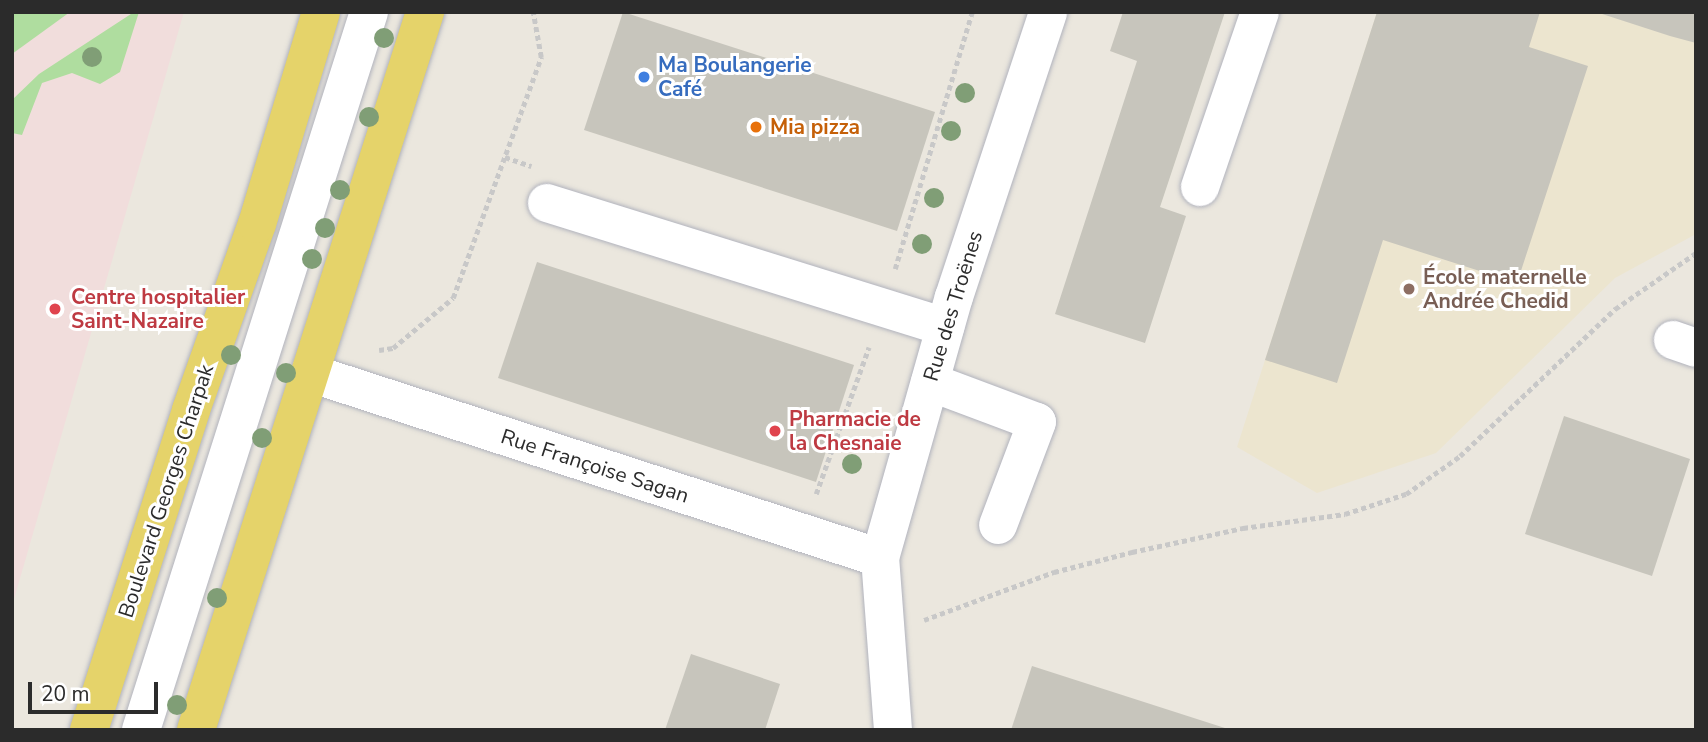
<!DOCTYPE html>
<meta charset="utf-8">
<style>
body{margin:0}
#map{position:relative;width:1708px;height:742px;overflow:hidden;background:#ebe7de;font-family:"Nunito Sans",sans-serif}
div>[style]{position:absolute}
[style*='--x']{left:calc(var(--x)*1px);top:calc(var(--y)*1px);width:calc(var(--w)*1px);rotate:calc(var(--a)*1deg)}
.education>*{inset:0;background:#ece5cf}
.medical>*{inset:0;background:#f1dddc}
.green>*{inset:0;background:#afdd9f}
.building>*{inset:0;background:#c7c5bc}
.path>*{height:4.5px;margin-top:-2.25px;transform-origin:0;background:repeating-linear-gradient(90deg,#c8c8c8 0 5px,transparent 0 8.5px)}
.roads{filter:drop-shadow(0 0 2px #b1b3bd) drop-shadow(0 0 2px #b1b3bd)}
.minor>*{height:38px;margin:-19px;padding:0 19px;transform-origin:19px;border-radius:19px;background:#fff}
.major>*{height:38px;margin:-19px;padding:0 19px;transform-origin:19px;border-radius:19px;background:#e5d36a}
.trees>*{width:20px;height:20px;margin:-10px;border-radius:50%;background:#809e76}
.dots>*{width:19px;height:19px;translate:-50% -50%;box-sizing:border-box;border:4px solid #fff;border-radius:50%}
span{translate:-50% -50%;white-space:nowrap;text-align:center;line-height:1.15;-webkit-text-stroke:6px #fff;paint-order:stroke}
.shop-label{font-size:21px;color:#366cbe;font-weight:700}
.left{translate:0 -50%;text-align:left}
.food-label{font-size:21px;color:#c56008;font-weight:700}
.education-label{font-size:21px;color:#785e54;font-weight:700}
.health-label{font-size:21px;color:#be3a42;font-weight:700}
.street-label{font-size:21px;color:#2b2b2b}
.frame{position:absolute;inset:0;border:14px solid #2b2b2b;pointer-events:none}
.scale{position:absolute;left:28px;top:682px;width:130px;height:32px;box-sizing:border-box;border:4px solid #2b2b2b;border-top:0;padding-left:9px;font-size:21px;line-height:24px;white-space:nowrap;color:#2b2b2b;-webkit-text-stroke:5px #fff;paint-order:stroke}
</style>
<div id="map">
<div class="education">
<div style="clip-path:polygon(1377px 12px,1696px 12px,1696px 234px,1615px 278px,1436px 453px,1317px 493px,1237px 447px)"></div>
</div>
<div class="medical">
<div style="clip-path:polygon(12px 12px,184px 12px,12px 606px)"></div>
</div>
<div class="green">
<div style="clip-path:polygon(12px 12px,70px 12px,12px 54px)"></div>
<div style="clip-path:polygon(134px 12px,139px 12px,120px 72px,100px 84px,72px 73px,42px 83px,22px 135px,12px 133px,12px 100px,39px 74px)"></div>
</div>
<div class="building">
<div style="clip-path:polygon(623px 12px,935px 112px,897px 231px,584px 130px)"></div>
<div style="clip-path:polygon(1123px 12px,1225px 12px,1160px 207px,1186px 216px,1145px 343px,1055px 314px,1137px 61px,1110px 51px)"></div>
<div style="clip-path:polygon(1377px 12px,1540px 12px,1529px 47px,1588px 66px,1517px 283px,1383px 240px,1337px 383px,1265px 360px)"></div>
<div style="clip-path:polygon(1596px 12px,1696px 12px,1696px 43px,1670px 36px)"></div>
<div style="clip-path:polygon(537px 262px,854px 365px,816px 482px,498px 378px)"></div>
<div style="clip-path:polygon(1564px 416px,1690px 459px,1652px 576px,1525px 534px)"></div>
<div style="clip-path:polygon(691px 654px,780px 684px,765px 730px,665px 730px)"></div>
<div style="clip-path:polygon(1032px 666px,1228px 729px,1228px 730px,1011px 730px)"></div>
</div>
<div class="path">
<div style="--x:505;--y:157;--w:28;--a:19"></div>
<div style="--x:895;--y:269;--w:268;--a:-73.3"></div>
<div style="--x:379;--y:350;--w:14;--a:-8"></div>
<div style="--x:393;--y:348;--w:78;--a:-39.8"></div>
<div style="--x:453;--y:298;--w:257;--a:-69.9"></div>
<div style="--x:541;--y:57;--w:46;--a:-100.1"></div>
<div style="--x:816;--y:494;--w:156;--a:-70.2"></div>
<div style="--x:924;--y:620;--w:139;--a:-20.3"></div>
<div style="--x:1054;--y:572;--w:81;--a:-14.4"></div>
<div style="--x:1132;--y:552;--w:114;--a:-12.2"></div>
<div style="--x:1243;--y:528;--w:103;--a:-7.8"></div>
<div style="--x:1345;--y:514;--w:64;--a:-18.2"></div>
<div style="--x:1406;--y:494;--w:66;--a:-35.1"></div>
<div style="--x:1460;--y:456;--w:214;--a:-43.5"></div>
<div style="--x:1615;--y:309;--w:98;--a:-34.7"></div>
</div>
<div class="roads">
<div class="minor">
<div style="--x:1200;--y:187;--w:185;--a:-71.1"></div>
<div style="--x:547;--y:203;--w:417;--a:17.3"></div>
<div style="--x:1673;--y:340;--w:24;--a:19"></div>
<div style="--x:310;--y:373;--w:599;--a:17.98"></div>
<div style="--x:930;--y:382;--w:114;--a:20.5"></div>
<div style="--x:1037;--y:422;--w:110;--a:110.7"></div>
<div style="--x:141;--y:730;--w:753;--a:-72.38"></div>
<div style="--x:893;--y:730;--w:172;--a:-94.3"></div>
<div style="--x:880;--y:558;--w:271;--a:-74.2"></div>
<div style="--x:954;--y:297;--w:300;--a:-71.7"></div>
</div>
<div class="major">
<div style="--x:89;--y:730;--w:336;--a:-72.3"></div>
<div style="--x:191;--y:410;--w:197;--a:-70.5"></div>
<div style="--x:257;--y:224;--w:221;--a:-73.2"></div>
<div style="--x:196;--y:730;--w:754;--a:-72.31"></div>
</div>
</div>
<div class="trees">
<div style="left:384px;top:38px"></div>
<div style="left:92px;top:57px"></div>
<div style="left:965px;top:93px"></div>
<div style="left:369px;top:117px"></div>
<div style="left:951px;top:131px"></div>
<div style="left:340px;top:190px"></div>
<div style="left:934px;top:198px"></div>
<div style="left:325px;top:228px"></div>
<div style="left:922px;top:244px"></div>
<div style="left:312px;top:259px"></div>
<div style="left:231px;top:355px"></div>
<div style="left:286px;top:373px"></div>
<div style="left:262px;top:438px"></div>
<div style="left:852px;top:464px"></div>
<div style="left:217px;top:598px"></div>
<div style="left:177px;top:705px"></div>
</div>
<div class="dots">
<div style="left:644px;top:77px;background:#3f7fe0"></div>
<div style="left:756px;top:127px;background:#e8710a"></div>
<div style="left:1409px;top:289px;background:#8d6e63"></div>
<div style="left:55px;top:309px;background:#e0444e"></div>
<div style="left:775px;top:431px;background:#e0444e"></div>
</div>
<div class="shop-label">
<span class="left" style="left:658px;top:77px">Ma Boulangerie<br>Café</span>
</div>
<div class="food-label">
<span class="left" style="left:770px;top:127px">Mia pizza</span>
</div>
<div class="education-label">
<span class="left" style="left:1423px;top:289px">École maternelle<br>Andrée Chedid</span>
</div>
<div class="health-label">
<span class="left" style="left:71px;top:309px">Centre hospitalier<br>Saint-Nazaire</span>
<span class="left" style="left:789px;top:431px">Pharmacie de<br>la Chesnaie</span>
</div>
<div class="street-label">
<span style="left:953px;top:306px;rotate:-73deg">Rue des Troënes</span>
<span style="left:595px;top:466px;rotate:18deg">Rue Françoise Sagan</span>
<span style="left:166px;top:491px;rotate:-72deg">Boulevard Georges Charpak</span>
</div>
<div class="frame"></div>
<div class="scale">20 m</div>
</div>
